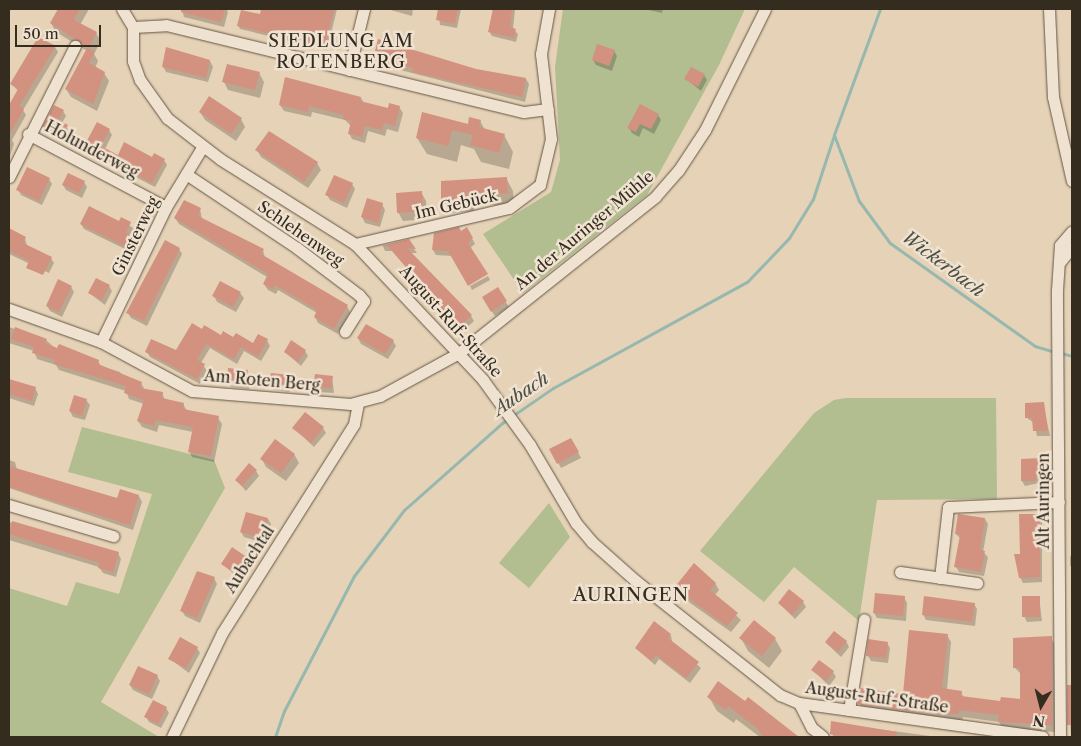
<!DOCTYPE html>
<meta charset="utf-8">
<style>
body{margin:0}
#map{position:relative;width:1081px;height:746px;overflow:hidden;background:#e6d2b6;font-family:"Libre Caslon Text",serif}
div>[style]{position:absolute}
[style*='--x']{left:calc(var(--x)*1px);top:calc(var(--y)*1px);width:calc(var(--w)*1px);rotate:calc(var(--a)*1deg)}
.green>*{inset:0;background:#b2bd90}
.shadow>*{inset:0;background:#0003}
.stream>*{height:3px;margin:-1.5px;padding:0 1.5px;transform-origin:1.5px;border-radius:1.5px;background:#96b8ae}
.building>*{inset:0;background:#d39180}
.roads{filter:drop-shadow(0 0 1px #615646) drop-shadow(0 0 1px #615646)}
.minor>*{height:11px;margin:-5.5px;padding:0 5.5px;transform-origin:5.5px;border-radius:5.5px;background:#efe2d0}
span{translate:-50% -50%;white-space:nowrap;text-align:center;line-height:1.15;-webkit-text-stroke:5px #efe2d0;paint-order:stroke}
.street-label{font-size:16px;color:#352c20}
.neighbourhood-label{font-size:18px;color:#352c20;letter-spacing:1px}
.water-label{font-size:18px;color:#4d4f44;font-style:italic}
.quarter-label{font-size:19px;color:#352c20;letter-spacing:1px}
.frame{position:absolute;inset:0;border:10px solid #352c20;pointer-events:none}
.north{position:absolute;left:1016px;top:681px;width:50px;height:50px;-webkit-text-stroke:4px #efe2d0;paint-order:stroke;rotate:188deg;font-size:14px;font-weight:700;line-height:20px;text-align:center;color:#352c20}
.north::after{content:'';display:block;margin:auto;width:18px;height:22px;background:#352c20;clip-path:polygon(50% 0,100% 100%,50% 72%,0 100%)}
.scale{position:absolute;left:15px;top:25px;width:86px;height:22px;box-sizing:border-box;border:2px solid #352c20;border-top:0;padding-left:6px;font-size:15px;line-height:18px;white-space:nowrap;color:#352c20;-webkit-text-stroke:4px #efe2d0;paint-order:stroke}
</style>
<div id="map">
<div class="green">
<div style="clip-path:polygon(563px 9px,745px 9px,719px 65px,647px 195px,523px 293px,483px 234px,551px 192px,560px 160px,555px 67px)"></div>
<div style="clip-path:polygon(846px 398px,996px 398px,997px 499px,877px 500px,859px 621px,794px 567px,764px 602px,700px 551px,814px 413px,834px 400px)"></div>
<div style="clip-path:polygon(82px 427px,214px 460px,225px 488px,101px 702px,159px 737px,9px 737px,9px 588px,67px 606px,76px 582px,119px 594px,152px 494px,68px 472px)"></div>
<div style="clip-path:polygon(549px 503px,570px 537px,529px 588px,499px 563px)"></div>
</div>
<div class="shadow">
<div style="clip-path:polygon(59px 9px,89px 9px,80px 25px,96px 33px,101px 41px,94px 54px,98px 61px,95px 68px,104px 73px,109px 81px,97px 111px,71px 97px,66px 89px,87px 51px,56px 32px,51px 23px)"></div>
<div style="clip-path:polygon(182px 9px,226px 9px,228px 12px,224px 27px,184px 17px)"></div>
<div style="clip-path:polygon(263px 9px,337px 9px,327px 50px,240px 29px,238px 25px,261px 16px)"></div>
<div style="clip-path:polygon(387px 9px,413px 9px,412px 16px)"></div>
<div style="clip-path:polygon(438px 9px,461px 9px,457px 28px,440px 25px)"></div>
<div style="clip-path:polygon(493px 9px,515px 9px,513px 29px,518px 34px,516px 42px,492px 36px,489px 31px)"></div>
<div style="clip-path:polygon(644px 9px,663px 9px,662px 13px)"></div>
<div style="clip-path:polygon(55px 47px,58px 52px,23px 110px,26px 115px,12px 140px,14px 144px,9px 159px,9px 107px,18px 91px,12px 84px)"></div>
<div style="clip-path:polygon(614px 51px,617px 56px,612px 71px,596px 65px,593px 60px)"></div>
<div style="clip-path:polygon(374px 58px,475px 70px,526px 79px,529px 84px,525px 102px,377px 64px)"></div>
<div style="clip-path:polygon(210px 61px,213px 67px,208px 82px,166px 72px,163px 66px)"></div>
<div style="clip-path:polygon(259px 73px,264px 82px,260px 98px,228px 90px,224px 82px)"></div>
<div style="clip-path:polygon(704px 75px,707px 80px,701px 91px,686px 79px)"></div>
<div style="clip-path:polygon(286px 79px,361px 98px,364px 103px,389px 110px,399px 107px,403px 113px,398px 132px,387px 129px,385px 136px,368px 131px,365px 143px,352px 139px,349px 133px,351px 126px,345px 120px,312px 112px,311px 117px,284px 111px,280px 105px)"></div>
<div style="clip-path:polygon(63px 111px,66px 116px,62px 123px,70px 131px,64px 142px,47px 133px,44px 127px)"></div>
<div style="clip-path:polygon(200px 112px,241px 119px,245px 127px,236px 141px,205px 120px)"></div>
<div style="clip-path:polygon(658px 115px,661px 120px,654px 134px,643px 128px,639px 137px,632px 133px,629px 128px)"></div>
<div style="clip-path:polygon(480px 121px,485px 130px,504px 135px,513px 152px,509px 169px,481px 162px,474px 149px,461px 145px,457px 162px,427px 154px,417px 138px)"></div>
<div style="clip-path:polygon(109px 130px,112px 135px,105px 149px,118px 156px,164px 160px,167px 165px,155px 187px,88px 153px,85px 148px)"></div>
<div style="clip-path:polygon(257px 150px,317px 163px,321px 170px,308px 188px,261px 157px)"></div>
<div style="clip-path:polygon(506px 178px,513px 191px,514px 206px,474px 204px,474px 211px,449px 213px,442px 201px,442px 183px)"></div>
<div style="clip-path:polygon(49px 179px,52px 184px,42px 205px,21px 195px,18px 189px)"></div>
<div style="clip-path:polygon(84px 182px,87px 187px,82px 198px,66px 190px,63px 185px)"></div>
<div style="clip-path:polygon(352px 184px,355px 189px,347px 208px,330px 200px,327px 195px)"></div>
<div style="clip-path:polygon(421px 192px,426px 201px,427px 219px,403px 221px,398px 212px)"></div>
<div style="clip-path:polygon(382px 204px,385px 210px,380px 227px,365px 223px,362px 217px)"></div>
<div style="clip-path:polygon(200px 209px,202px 219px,263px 250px,265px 258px,347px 306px,350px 312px,338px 334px,318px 323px,315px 317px,317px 313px,278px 290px,276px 294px,268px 290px,264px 284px,267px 277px,179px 224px,175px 218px)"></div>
<div style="clip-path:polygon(121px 219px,134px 229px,130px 236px,135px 243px,131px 252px,84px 229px,81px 224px,119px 222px)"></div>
<div style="clip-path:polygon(467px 229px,475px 244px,470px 248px,453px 256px,436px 255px,433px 250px)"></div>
<div style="clip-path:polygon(9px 230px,25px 238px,27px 246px,51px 258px,54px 263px,49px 273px,9px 254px)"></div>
<div style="clip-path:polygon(408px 240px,417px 253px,410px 253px,471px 316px,474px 321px,462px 332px,392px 251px,385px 251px,383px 246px)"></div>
<div style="clip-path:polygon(179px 249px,182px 254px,147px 326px,131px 318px,128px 313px)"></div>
<div style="clip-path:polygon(488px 276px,490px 280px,472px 290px,470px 286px)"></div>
<div style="clip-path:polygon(109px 286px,112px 291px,105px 305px,89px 293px)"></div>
<div style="clip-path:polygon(71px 287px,74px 292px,62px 317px,50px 311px,47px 306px)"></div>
<div style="clip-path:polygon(497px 289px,509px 307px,495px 316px,483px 298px)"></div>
<div style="clip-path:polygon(240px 293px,244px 298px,236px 312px,217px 302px,214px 296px)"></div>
<div style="clip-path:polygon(9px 327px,46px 340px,57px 350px,60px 345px,76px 351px,79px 355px,98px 361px,101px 366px,120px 372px,123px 377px,141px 383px,145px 390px,162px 393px,165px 400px,183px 404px,187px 411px,218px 418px,222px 424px,214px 462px,192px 457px,189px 451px,193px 432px,159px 425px,157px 432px,142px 427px,138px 421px,144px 404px,129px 399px,126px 391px,59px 370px,56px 365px,37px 359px,34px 351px,9px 343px)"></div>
<div style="clip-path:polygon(202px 331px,253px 345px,267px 340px,270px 346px,261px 361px,244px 351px,237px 364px,210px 348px,201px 363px,207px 370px,200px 384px,150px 357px,147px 352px,177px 351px)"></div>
<div style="clip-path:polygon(358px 338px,393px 341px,396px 346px,388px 359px,361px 344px)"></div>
<div style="clip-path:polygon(305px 351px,308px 356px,301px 366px,285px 352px)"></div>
<div style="clip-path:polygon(247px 372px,250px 377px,249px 389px,231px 387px,228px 382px)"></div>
<div style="clip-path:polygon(288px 376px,290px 392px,274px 390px,270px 385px)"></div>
<div style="clip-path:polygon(332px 377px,334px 393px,318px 392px,315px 386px)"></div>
<div style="clip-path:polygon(9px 381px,35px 388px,38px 394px,34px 406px,9px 398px)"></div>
<div style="clip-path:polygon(86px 400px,90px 405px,85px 420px,73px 417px,70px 411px)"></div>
<div style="clip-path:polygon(1043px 403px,1050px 436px,1037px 436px,1034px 423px,1027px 418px)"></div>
<div style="clip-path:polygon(294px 428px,323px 428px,326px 433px,314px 447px)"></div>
<div style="clip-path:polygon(571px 439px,581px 458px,561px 468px,551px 449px)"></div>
<div style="clip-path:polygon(294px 454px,299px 463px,286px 481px,266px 467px,262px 459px)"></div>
<div style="clip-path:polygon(1040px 459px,1044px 482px,1025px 486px,1022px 481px)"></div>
<div style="clip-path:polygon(9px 460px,15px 462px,17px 470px,118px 500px,139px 496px,142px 502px,133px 530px,9px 488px)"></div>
<div style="clip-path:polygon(256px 471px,259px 476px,246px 491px,236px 480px)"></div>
<div style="clip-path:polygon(1039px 515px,1042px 520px,1042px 582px,1023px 583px,1020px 577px,1021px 555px)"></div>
<div style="clip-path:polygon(268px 519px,271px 524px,265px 543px,244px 537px,241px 532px)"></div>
<div style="clip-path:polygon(985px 519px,988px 524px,983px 552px,988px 557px,984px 576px,959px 572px,956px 567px,961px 539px,956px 534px)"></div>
<div style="clip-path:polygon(9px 522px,118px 553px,121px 559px,116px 577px,103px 573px,99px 567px,9px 540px)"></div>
<div style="clip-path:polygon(1070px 556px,1072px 556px,1072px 569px,1070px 565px)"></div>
<div style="clip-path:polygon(247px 559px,250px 564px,239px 578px,222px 564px)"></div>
<div style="clip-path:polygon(214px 578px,217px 584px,200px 623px,185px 616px,182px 611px)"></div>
<div style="clip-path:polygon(715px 583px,719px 590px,715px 595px,741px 620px,731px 632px,679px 595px,675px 588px)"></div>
<div style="clip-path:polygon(904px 597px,907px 603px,906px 621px,877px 618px,874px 613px)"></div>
<div style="clip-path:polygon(1039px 597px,1042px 621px,1027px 622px,1024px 616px)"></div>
<div style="clip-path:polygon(803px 602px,806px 607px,795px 619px,779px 603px)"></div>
<div style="clip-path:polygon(974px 604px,977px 609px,975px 626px,926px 620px,923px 614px)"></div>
<div style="clip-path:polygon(754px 622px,775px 639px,782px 651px,769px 668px,748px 651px,741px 638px)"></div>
<div style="clip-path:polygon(671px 635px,672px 642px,701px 668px,690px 683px,659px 659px,655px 665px,636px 648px)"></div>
<div style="clip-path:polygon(947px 635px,951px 642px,947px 690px,961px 692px,964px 698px,1002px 703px,1021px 701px,1021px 674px,1014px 667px,1051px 638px,1055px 645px,1056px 732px,1003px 729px,999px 722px,963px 717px,962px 721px,863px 711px,859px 703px,904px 696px)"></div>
<div style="clip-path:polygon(846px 641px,849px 647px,841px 657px,826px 643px)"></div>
<div style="clip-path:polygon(887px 643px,890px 648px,888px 663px,871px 661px,868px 656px)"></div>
<div style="clip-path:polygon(197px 648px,200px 653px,189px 673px,170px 659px)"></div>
<div style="clip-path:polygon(813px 670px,833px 672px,836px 677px,829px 686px)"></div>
<div style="clip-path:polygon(157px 676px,160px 681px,152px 699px,133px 690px,130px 685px)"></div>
<div style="clip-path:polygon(1068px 686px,1072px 686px,1072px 737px,1071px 736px)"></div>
<div style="clip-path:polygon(709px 697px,745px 702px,748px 699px,796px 737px,760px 737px,736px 719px,734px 723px,717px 711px)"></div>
<div style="clip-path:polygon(166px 708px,169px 713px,161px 728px,149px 722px,146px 717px)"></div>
<div style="clip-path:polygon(832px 723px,938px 737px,833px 737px)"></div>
</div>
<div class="stream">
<div style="--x:880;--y:9;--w:134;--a:110.1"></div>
<div style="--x:834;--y:135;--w:71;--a:69.3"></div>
<div style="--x:859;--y:201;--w:52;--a:53.6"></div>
<div style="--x:890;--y:243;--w:178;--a:35.4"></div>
<div style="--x:1035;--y:346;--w:21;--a:17"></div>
<div style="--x:1061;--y:353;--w:11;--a:15"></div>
<div style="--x:275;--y:737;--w:28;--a:-71"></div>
<div style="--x:284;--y:711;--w:152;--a:-62.6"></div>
<div style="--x:354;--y:576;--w:83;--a:-52.9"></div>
<div style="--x:404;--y:510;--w:131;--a:-41.6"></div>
<div style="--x:502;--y:423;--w:62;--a:-34.5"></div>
<div style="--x:553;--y:388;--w:221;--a:-28.7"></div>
<div style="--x:747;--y:282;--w:61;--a:-46.3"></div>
<div style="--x:789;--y:238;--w:46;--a:-58.4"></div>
<div style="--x:813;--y:199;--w:67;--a:-71.8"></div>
</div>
<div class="building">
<div style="clip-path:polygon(58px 9px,80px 9px,74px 20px,97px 32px,89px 48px,50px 23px)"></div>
<div style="clip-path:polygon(181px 9px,225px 9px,221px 22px,181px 12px)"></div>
<div style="clip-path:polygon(261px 9px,334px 9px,325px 47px,237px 26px,241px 10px,260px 14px)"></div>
<div style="clip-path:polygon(438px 9px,458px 9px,455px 24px,436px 20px)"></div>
<div style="clip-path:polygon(493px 9px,512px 9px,510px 27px,516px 29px,514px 38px,488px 32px)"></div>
<div style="clip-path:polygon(38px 37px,56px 46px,19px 106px,24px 109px,9px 135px,9px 105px,18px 89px,10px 84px)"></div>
<div style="clip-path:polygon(378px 39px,476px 69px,526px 78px,522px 97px,412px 72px,413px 68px,373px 59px)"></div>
<div style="clip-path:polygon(597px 44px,615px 50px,609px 66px,592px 60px)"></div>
<div style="clip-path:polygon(166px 47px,210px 60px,206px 78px,162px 67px)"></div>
<div style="clip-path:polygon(87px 48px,95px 52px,89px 63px,105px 72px,93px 104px,65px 89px)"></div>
<div style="clip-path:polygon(227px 64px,260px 72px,255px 90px,222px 82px)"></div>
<div style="clip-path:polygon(691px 67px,705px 74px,698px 87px,684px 79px)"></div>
<div style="clip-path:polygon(285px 77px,361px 97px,360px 101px,388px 108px,389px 103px,400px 106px,395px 126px,384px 123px,382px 130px,365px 126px,362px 137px,348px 134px,351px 121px,343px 119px,344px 115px,309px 106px,308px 112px,279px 105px)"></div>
<div style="clip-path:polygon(209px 96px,242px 118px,231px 134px,199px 112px)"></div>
<div style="clip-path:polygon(640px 104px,659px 114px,651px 129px,640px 124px,636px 132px,627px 128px)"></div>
<div style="clip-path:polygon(54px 105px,64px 110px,58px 120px,68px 125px,61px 137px,42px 127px)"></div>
<div style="clip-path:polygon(422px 112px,468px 124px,469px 117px,481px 120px,479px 127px,505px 134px,499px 153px,470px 145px,473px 135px,452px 130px,448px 146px,416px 138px)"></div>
<div style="clip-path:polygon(97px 122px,110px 129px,101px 146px,118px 155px,124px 142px,152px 157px,154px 153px,165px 159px,152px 183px,83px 148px)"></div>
<div style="clip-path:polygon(269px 131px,318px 162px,304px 182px,255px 150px)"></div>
<div style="clip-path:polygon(27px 167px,50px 178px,39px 201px,16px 190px)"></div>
<div style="clip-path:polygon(68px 173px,85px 181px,79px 193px,62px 185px)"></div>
<div style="clip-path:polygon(334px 175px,353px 183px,344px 203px,325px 195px)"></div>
<div style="clip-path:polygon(507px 177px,508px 194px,467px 192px,468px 199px,441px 201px,441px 181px)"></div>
<div style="clip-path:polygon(422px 191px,423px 211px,397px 213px,396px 193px)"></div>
<div style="clip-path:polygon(367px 198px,383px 203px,378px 223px,361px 217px)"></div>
<div style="clip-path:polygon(184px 200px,201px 208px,198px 216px,264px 249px,261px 254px,348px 305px,334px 329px,314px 317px,317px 310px,275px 285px,273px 289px,263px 284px,268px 274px,174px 218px)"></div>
<div style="clip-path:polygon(89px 206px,119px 221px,121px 217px,131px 222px,126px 233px,133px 237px,128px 248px,80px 224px)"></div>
<div style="clip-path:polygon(459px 227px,461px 231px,467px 227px,473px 238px,468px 243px,488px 274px,468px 286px,448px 251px,432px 250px,434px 233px)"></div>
<div style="clip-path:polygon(9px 228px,26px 237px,23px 243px,52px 257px,43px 275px,26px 268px,29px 261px,9px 251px)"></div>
<div style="clip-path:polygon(409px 239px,416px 249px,407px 248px,472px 315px,458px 328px,388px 246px,381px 246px)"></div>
<div style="clip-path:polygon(165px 240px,180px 248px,144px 321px,126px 313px)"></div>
<div style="clip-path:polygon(96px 278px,110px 285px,102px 300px,88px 293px)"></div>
<div style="clip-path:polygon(58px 279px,72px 286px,59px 312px,46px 306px)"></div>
<div style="clip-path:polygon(220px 281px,241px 292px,233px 307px,212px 296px)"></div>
<div style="clip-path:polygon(498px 287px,507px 301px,491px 312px,482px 297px)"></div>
<div style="clip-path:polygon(192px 323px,202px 329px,204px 325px,221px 335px,223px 331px,233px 337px,236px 333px,253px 343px,258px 334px,268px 339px,258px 357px,241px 347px,234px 359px,206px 344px,197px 360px,205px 364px,197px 379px,145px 352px,151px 339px,176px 350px)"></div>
<div style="clip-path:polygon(366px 324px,394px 340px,385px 354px,357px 338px)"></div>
<div style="clip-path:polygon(15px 327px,47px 339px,45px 343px,57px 348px,59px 344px,99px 360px,98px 364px,142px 382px,140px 388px,163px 392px,162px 398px,184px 403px,183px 409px,219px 416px,211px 456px,188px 452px,193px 427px,156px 420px,154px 426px,137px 421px,144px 400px,124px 393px,126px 386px,54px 364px,55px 360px,32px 353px,34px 347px,11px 339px)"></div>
<div style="clip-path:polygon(291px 340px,306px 350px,298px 362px,284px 352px)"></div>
<div style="clip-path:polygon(228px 368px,248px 370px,246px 384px,227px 382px)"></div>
<div style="clip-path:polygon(271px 373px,289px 375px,288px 387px,269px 385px)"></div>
<div style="clip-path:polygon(315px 374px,333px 376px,331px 388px,313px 387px)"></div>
<div style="clip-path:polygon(9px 379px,36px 387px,32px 401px,9px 394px)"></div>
<div style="clip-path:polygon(74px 395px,87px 399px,82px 416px,69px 411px)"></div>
<div style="clip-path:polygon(1044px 402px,1048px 431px,1033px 431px,1032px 418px,1025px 418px,1025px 403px)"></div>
<div style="clip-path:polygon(305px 412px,324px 427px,311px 443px,292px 428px)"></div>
<div style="clip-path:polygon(571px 438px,579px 452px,557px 464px,549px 449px)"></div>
<div style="clip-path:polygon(275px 439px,295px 454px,281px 473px,260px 459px)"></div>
<div style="clip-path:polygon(1041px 458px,1042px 477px,1036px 477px,1036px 481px,1021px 481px,1021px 459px)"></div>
<div style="clip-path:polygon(249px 463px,257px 470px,242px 486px,235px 480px)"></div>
<div style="clip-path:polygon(9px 466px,117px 498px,120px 489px,139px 495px,130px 525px,9px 487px)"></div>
<div style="clip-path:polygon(246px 512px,268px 518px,263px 538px,240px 532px)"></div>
<div style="clip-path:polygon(958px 514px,985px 518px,980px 550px,985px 551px,981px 572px,954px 567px,960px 535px,955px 534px)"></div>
<div style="clip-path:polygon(1019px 514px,1040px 514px,1040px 577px,1019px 578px,1014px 554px,1020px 554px)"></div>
<div style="clip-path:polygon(12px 521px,119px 552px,113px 572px,98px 568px,100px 563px,9px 534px)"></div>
<div style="clip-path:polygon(232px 547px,248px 558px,236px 574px,221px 564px)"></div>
<div style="clip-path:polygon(694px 563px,716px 583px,710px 590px,738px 613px,727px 626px,674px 588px)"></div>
<div style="clip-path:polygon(197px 571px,215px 577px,197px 618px,180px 611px)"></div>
<div style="clip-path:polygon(789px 589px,804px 601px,792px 615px,778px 603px)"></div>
<div style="clip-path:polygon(875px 593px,905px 596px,903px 616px,873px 613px)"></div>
<div style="clip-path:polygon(924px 596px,975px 603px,972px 622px,922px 615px)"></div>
<div style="clip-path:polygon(1022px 596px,1040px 596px,1040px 617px,1022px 617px)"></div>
<div style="clip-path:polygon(754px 620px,776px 638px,762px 656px,739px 638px)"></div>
<div style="clip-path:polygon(654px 621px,671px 634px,668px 638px,699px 662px,686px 678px,656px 655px,651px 661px,635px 648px)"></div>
<div style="clip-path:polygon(909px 630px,948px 634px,942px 688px,962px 691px,961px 696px,1000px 701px,1001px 697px,1020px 699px,1020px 668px,1013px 668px,1013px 638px,1052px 636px,1052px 725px,998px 722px,999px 715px,959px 710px,959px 714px,937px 714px,858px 704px,860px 688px,903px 694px)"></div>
<div style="clip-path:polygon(834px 631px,847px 641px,838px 652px,825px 642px)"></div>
<div style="clip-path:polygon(180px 637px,198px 647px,186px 668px,168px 659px)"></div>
<div style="clip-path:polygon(868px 639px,888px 642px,886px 658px,866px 656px)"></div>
<div style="clip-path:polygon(819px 660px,834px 671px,826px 681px,811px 670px)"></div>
<div style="clip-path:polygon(138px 666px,158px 675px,149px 694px,129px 685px)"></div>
<div style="clip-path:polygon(718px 681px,745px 701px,748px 697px,799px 737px,763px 737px,758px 729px,728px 706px,726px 710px,707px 697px)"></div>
<div style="clip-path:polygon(1067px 685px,1072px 685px,1072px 725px,1067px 725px)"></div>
<div style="clip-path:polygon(153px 700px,167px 707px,158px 724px,144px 717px)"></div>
<div style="clip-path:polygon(831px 721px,897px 732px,896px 737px,842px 737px,830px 734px)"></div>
</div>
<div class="roads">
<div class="minor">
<div style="--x:122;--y:9;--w:21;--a:59"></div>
<div style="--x:133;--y:27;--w:34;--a:90"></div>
<div style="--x:133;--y:61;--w:20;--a:70"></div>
<div style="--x:140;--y:80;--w:47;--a:54.6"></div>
<div style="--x:167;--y:118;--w:67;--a:37.7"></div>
<div style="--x:220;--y:159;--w:160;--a:32.2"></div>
<div style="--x:355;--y:244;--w:187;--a:46.7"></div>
<div style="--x:483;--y:380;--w:80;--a:54.1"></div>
<div style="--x:530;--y:445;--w:91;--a:59.5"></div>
<div style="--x:576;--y:523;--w:25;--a:50"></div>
<div style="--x:592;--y:542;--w:59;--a:41.6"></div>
<div style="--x:636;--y:581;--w:184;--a:38.4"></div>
<div style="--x:780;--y:695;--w:21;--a:23"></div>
<div style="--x:799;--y:703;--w:246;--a:7.9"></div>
<div style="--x:1049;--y:9;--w:88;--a:87.4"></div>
<div style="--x:1053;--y:97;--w:86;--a:77.3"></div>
<div style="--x:133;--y:27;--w:33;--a:-3"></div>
<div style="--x:166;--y:25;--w:368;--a:13.7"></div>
<div style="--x:524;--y:112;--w:24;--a:-7"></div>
<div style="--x:349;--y:70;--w:63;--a:-76.2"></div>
<div style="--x:28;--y:134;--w:156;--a:27.9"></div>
<div style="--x:186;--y:174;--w:133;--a:33.7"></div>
<div style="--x:297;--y:248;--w:78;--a:37.2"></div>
<div style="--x:359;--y:295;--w:8;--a:50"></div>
<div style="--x:364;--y:301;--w:36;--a:122"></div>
<div style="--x:9;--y:177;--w:147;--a:-63.3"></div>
<div style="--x:355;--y:244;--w:158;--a:-13.2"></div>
<div style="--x:509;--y:208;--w:39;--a:-37"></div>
<div style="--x:540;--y:185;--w:47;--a:-76.6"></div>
<div style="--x:551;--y:139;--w:86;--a:-96.7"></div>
<div style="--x:541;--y:54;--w:46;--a:-79.9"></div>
<div style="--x:1059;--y:263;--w:21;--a:-51"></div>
<div style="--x:9;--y:309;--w:98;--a:19.7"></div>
<div style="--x:101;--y:342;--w:103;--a:28.3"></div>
<div style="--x:192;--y:391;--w:159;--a:4.7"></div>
<div style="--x:350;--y:404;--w:31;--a:-15"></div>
<div style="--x:380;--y:396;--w:90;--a:-28.6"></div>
<div style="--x:459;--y:353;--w:251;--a:-38.5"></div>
<div style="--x:655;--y:197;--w:35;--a:-49"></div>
<div style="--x:678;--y:171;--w:49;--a:-56.6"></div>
<div style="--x:705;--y:130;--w:135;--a:-63.6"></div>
<div style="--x:101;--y:342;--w:150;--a:-64.3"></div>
<div style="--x:166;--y:207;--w:71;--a:-58.8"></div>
<div style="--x:9;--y:505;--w:109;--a:16.6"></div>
<div style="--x:900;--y:572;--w:78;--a:8.1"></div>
<div style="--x:940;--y:578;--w:71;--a:-83.6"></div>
<div style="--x:948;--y:507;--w:111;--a:-2.6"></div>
<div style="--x:799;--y:703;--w:28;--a:63"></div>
<div style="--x:812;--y:728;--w:14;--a:39"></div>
<div style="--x:849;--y:710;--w:92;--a:-80.6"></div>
<div style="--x:172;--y:737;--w:115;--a:-64.3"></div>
<div style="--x:222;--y:633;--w:247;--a:-57.7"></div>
<div style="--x:354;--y:424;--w:21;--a:-79"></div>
<div style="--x:1060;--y:737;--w:447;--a:-90.4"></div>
<div style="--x:1057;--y:290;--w:45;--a:-86.2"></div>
<div style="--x:1060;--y:245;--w:18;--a:-49"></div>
</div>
</div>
<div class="street-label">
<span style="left:92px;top:149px;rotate:28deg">Holunderweg</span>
<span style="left:456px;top:204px;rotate:-13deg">Im Gebück</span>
<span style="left:584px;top:230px;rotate:-40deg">An der Auringer Mühle</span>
<span style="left:301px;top:233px;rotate:35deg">Schlehenweg</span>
<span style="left:135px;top:236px;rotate:-64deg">Ginsterweg</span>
<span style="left:451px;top:321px;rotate:48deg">August-Ruf-Straße</span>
<span style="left:262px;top:380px;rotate:5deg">Am Roten Berg</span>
<span style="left:1043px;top:501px;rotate:-90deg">Alt Auringen</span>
<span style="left:249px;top:559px;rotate:-57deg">Aubachtal</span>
<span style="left:877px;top:697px;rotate:8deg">August-Ruf-Straße</span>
</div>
<div class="neighbourhood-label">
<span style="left:341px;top:52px">SIEDLUNG AM<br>ROTENBERG</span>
</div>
<div class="water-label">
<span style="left:943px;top:264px;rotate:37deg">Wickerbach</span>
<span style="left:521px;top:394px;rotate:-34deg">Aubach</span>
</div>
<div class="quarter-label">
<span style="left:631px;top:595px">AURINGEN</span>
</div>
<div class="frame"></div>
<div class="north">N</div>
<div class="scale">50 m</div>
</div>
